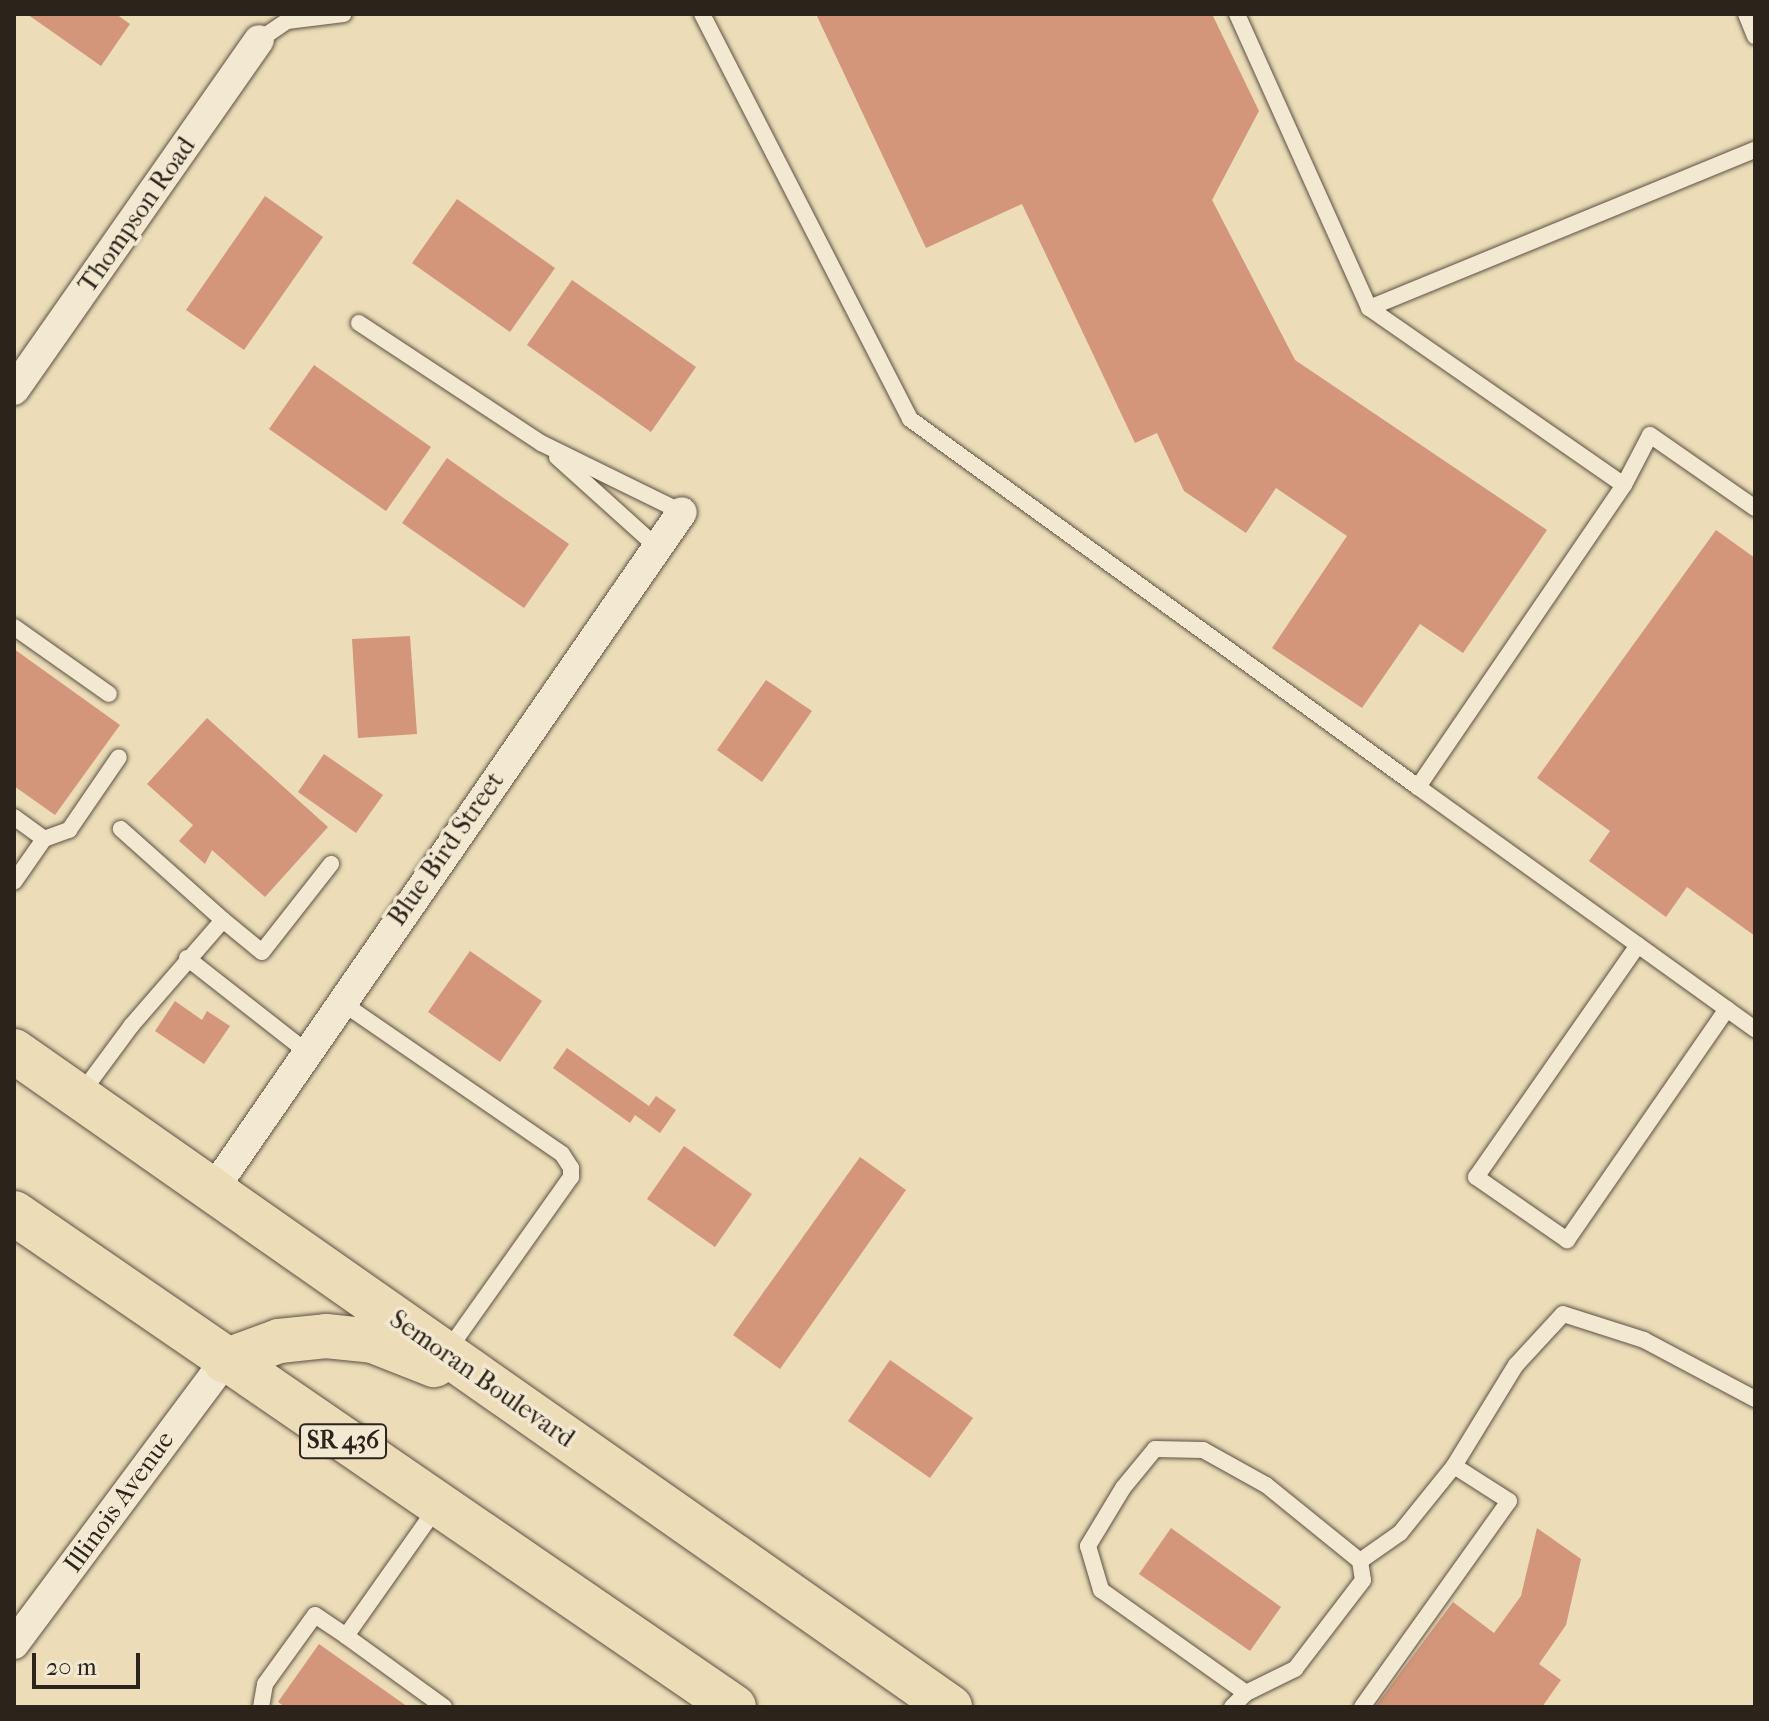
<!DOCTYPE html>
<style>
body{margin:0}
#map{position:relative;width:1769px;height:1721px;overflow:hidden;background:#ecdcb8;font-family:"IM FELL French Canon",serif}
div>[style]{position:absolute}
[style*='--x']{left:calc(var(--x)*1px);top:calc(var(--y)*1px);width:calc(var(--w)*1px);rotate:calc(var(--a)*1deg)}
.building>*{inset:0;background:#d3967a}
.roads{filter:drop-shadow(0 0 2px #5c5242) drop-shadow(0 0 2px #5c5242)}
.lane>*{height:16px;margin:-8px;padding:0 8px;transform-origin:8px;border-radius:8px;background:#f3e8d1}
.street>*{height:30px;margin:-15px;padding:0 15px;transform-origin:15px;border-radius:15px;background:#f3e8d1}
.primary>*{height:44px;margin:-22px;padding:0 22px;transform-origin:22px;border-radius:22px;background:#ecdcb8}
span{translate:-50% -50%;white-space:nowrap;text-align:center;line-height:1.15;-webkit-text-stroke:7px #f3e8d1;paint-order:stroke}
.shield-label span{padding:2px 6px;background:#f3e8d1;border:2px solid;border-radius:6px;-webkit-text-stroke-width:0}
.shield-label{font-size:24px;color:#2c241a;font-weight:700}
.street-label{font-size:26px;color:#2c241a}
.frame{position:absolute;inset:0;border:16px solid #2c241a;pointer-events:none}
.scale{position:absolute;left:32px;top:1653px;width:108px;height:36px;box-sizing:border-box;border:4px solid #2c241a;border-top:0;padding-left:10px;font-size:24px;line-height:28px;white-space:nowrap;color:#2c241a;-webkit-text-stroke:6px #f3e8d1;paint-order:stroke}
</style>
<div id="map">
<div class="building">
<div style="clip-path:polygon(27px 14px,116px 14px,130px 24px,101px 66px)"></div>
<div style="clip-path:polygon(816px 14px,1212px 14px,1259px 111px,1212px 200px,1295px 360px,1547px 530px,1463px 653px,1420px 624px,1362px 708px,1272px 648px,1347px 536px,1276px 488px,1246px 533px,1184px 491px,1157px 433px,1135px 443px,1022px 204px,926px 248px)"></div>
<div style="clip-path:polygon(265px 196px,323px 237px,244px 350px,186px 310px)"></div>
<div style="clip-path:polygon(457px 199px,555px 268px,510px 332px,412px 263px)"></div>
<div style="clip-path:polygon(572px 280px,696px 367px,651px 432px,527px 345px)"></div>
<div style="clip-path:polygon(314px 365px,431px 447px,386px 511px,269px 429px)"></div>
<div style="clip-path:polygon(447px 458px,569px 544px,524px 608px,402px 523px)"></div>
<div style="clip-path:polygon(1716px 530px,1755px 558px,1755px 936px,1687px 887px,1666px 917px,1589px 861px,1610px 831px,1537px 778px)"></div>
<div style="clip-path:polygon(410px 636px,417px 734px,358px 738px,352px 639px)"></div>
<div style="clip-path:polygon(14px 649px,120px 725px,55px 815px,14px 786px)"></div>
<div style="clip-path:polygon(766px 680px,812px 711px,762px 782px,717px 750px)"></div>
<div style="clip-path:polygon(207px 718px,328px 827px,265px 897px,212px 850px,205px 864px,179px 841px,193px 825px,147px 784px)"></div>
<div style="clip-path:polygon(324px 754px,383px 795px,356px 833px,298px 792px)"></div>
<div style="clip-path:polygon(470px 951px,542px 1001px,500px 1062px,428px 1012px)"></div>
<div style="clip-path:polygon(175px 1001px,202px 1020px,207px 1011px,230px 1026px,204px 1064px,155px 1031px)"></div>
<div style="clip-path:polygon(567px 1048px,649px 1106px,656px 1096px,676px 1110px,660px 1133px,635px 1115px,630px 1123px,553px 1068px)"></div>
<div style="clip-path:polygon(684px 1146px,752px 1194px,715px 1247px,647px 1199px)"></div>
<div style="clip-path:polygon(860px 1157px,906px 1190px,780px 1369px,733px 1335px)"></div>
<div style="clip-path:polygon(890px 1360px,973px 1418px,930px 1478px,848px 1421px)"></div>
<div style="clip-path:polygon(1171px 1528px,1281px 1607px,1250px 1651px,1139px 1574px)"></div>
<div style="clip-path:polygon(1537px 1528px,1581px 1559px,1566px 1625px,1539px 1664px,1561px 1680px,1542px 1707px,1375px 1707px,1453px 1602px,1494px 1633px,1521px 1596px)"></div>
<div style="clip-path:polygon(319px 1644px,408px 1707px,285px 1707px,278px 1702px)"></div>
</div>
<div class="roads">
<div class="lane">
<div style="--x:702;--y:14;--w:455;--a:62.8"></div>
<div style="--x:910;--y:419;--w:627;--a:35.92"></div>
<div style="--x:1237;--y:14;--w:322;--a:65.8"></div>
<div style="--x:1369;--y:308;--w:417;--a:-22.3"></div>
<div style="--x:1746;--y:14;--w:24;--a:68"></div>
<div style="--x:259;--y:40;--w:34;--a:-34"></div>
<div style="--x:287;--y:21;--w:57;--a:-7"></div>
<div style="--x:1369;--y:308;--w:310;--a:34.8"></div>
<div style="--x:1624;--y:485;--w:366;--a:124.3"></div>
<div style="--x:1418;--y:787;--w:415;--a:35.7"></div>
<div style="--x:359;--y:323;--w:218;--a:33.4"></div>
<div style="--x:541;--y:443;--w:157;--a:26.1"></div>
<div style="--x:557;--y:457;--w:135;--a:42"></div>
<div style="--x:1624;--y:485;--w:56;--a:-62.5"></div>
<div style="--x:1650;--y:435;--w:128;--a:34.8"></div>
<div style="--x:14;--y:627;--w:116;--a:35.2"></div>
<div style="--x:14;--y:817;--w:37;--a:36"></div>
<div style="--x:44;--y:839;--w:52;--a:124.9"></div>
<div style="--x:44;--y:839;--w:27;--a:-20"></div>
<div style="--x:69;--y:830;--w:88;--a:-55.6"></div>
<div style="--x:223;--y:920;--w:50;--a:39.4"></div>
<div style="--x:262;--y:952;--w:112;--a:-51.9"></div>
<div style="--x:1638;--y:945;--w:283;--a:124.9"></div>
<div style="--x:1476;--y:1177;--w:111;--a:34.7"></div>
<div style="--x:1567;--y:1240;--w:281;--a:-55.3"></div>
<div style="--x:187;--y:958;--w:152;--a:38.1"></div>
<div style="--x:341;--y:1002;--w:268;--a:34.5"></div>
<div style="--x:562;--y:1154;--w:17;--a:57"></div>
<div style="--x:571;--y:1168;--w:9;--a:90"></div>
<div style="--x:571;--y:1177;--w:216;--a:125.4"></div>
<div style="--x:80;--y:1095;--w:86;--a:-53.5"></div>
<div style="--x:131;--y:1026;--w:140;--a:-49"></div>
<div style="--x:223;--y:920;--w:137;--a:-138.3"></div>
<div style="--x:437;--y:1507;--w:158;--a:125.2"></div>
<div style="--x:346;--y:1636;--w:121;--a:35.9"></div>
<div style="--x:1360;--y:1561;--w:49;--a:-35"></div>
<div style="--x:1400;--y:1533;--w:86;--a:-51.1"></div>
<div style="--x:261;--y:1707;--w:23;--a:-80"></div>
<div style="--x:265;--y:1684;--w:85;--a:-54.1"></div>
<div style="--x:315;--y:1615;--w:37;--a:34"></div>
<div style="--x:1232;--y:1707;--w:20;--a:-45"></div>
<div style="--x:1246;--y:1693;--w:55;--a:-26.1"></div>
<div style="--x:1295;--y:1669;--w:112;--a:-52.6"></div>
<div style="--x:1363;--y:1580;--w:19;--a:-99"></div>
<div style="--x:1360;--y:1561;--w:121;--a:-141"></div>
<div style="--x:1266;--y:1485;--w:72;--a:-150.9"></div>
<div style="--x:1203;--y:1450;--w:48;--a:-178.8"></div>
<div style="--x:1155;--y:1449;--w:50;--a:129.4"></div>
<div style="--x:1123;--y:1488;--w:68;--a:121.1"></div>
<div style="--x:1088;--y:1546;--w:46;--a:73.5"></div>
<div style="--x:1101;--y:1590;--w:178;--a:35.4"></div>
<div style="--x:1362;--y:1707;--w:253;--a:-54.5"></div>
<div style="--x:1509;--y:1501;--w:65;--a:-147.5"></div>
<div style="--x:1454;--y:1466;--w:119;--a:-58.5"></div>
<div style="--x:1516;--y:1365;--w:69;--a:-47.3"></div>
<div style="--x:1563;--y:1314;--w:85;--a:17.8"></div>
<div style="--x:1644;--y:1340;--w:126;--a:28"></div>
</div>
<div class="street">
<div style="--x:14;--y:390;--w:427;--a:-55"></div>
<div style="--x:213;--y:1190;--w:824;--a:-55.33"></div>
<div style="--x:14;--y:1644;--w:353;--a:-53.3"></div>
</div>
<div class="primary">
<div style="--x:14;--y:1051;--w:1143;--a:35.02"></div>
<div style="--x:14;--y:1213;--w:873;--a:34.45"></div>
<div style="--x:225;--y:1361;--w:58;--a:-20.3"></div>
<div style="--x:279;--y:1341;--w:47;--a:-6.1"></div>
<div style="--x:326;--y:1336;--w:47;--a:6.1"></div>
<div style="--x:373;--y:1341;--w:66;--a:21.5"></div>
</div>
</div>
<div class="shield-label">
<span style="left:343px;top:1441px">SR 436</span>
</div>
<div class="street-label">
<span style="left:137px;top:215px;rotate:-55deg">Thompson Road</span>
<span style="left:446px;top:849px;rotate:-55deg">Blue Bird Street</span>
<span style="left:482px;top:1379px;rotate:35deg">Semoran Boulevard</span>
<span style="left:119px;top:1502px;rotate:-54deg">Illinois Avenue</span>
</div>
<div class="frame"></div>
<div class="scale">20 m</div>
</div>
